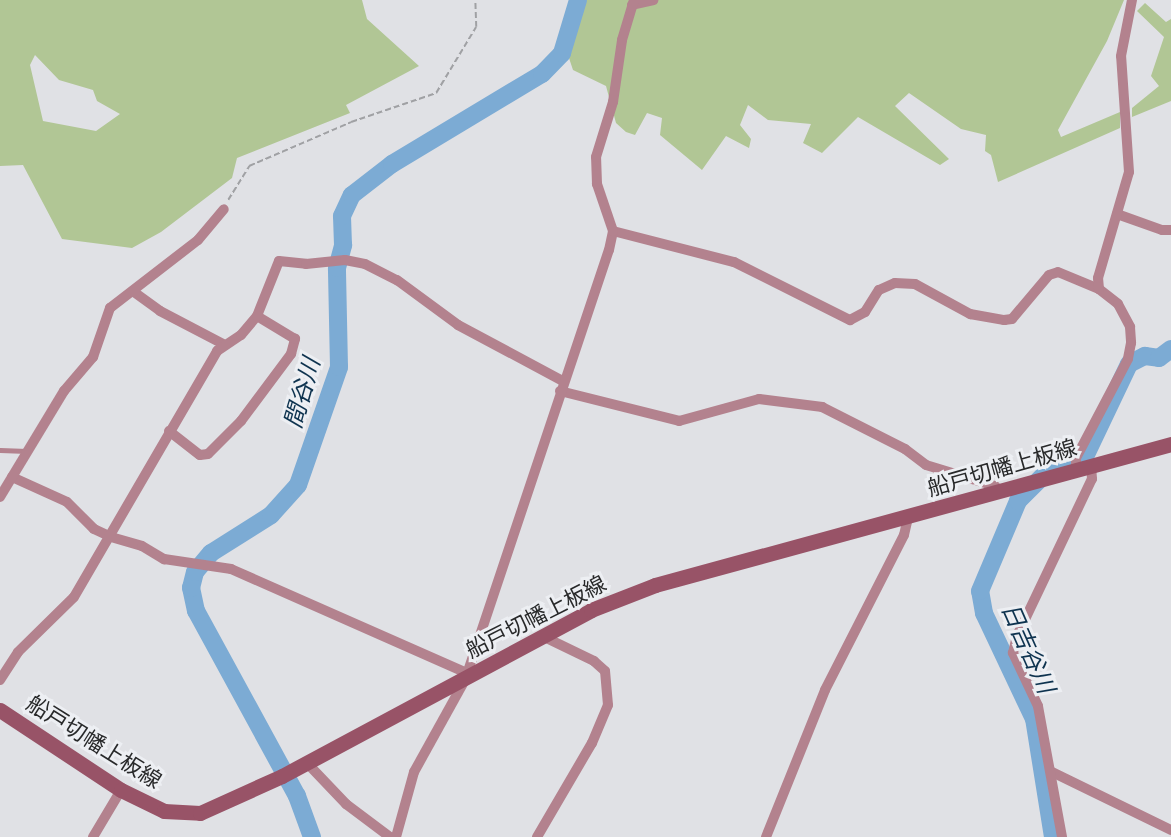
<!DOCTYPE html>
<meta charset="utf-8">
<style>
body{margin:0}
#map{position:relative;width:1171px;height:837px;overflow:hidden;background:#e0e1e5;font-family:Mulish,"Noto Sans JP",sans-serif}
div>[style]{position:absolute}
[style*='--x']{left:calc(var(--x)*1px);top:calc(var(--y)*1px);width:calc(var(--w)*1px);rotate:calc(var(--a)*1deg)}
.green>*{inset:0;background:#b1c695}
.river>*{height:18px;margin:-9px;padding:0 9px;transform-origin:9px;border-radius:9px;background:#7cabd4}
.path>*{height:1.5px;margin-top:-0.75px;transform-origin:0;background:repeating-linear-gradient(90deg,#a0a1a4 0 6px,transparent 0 9px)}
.service>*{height:5px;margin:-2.5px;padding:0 2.5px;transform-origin:2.5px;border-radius:2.5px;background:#b3828e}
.minor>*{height:10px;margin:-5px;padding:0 5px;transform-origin:5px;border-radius:5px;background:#b3828e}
.secondary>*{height:15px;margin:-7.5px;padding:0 7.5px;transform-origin:7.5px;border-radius:7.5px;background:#985367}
span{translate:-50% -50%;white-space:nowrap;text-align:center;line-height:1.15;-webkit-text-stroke:6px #edeff3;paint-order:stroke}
.street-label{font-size:22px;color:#28292a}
.water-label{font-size:24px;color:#0e334f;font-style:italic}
</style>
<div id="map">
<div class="green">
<div style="clip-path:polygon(evenodd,0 0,362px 0,367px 19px,419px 66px,346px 105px,350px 113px,237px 158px,232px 178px,161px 232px,132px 248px,62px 239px,23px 165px,0 166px,0 0,35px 55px,59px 80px,93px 90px,97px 101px,120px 114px,96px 131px,43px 121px,30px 65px,35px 55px)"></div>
<div style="clip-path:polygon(581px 0,1124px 0,1107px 41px,1058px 130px,1061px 137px,1120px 112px,1120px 128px,998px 182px,991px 155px,985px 151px,986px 135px,961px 129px,909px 93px,895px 106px,949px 159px,940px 165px,858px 117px,822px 153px,803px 143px,811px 124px,768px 120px,748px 105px,740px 125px,751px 139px,749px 148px,726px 136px,702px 170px,660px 135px,662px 118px,647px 113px,635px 135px,626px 132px,616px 123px,606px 86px,573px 70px,568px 55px,583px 6px)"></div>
<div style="clip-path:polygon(1145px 3px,1166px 22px,1171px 19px,1171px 101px,1132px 117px,1132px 108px,1159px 86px,1151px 76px,1164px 37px,1137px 11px)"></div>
</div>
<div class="river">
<div style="--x:312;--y:837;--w:44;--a:-110.1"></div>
<div style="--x:297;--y:796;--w:211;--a:-118.6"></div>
<div style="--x:196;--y:611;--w:24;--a:-102"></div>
<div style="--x:191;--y:588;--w:16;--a:-76"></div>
<div style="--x:195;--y:572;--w:25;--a:-50"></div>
<div style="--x:211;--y:553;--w:71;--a:-32.3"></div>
<div style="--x:271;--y:515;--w:40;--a:-48"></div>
<div style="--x:298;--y:485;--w:125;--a:-70.8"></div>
<div style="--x:339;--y:367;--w:99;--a:-91.2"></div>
<div style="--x:337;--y:268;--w:24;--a:-75"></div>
<div style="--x:343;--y:245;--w:29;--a:-92"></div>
<div style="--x:342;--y:216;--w:23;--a:-65"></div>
<div style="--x:352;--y:195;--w:51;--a:-37.8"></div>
<div style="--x:392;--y:164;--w:175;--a:-31"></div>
<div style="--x:542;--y:74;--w:29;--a:-46"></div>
<div style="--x:562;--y:53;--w:55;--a:-73.2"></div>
<div style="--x:1053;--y:837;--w:120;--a:-99.1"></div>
<div style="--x:1034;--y:719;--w:117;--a:-115.3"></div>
<div style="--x:984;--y:613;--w:22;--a:-100"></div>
<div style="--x:980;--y:591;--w:98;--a:-67.1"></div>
<div style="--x:1018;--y:501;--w:40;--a:-45"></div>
<div style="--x:1046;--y:473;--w:39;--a:-18"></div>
<div style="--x:1083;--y:461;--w:107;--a:-64.6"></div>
<div style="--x:1129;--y:364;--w:18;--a:-27"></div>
<div style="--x:1145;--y:356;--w:14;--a:8"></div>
<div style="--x:1159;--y:358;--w:15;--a:-37"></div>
</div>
<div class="path">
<div style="--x:228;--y:200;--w:40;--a:-58"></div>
<div style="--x:249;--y:166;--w:111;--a:-23.3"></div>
<div style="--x:351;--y:122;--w:90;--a:-18.8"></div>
<div style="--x:436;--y:93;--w:77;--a:-58.8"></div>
<div style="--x:476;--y:27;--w:27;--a:-92"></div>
</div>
<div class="service">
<div style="--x:0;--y:450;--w:27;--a:2"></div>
</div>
<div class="minor">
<div style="--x:632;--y:5;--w:22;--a:-13"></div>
<div style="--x:1117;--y:214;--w:48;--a:19.6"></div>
<div style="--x:1162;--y:230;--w:9;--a:0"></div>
<div style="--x:613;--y:231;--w:125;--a:14.4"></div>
<div style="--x:734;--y:262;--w:130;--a:26.6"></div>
<div style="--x:850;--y:320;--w:17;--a:-28"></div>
<div style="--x:865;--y:312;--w:26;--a:-58"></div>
<div style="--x:879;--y:290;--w:17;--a:-24"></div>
<div style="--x:895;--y:283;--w:20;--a:3"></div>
<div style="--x:915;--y:284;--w:63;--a:28.6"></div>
<div style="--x:970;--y:314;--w:35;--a:10"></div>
<div style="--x:1004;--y:320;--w:8;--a:-7"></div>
<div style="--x:1012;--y:319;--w:57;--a:-49.9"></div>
<div style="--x:1049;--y:275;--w:9;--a:-18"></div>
<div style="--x:1058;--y:272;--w:44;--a:22.5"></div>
<div style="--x:1099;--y:289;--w:24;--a:38"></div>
<div style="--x:1118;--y:304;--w:26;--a:62"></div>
<div style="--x:1130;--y:327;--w:16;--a:86"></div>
<div style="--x:1131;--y:343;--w:16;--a:101"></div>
<div style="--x:1128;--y:359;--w:112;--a:117.7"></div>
<div style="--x:1076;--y:458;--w:12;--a:90"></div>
<div style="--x:1099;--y:289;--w:11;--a:-95"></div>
<div style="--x:1098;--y:278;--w:110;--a:-73.7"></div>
<div style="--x:1129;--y:172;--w:116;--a:-93.9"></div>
<div style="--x:1121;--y:56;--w:57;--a:-78.9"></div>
<div style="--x:134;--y:292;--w:32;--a:36"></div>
<div style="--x:160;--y:311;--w:71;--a:27.6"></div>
<div style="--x:560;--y:391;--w:123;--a:14.1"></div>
<div style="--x:679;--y:421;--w:83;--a:-15.4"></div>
<div style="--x:759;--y:399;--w:64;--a:7.2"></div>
<div style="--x:822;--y:407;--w:93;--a:26.8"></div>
<div style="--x:905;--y:449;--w:26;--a:37"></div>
<div style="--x:926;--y:465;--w:72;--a:16.9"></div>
<div style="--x:995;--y:486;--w:7;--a:56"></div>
<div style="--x:169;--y:431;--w:39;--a:38"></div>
<div style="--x:200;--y:455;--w:8;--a:-7"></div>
<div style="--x:208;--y:454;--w:47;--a:-45"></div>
<div style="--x:241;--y:421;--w:84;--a:-53.3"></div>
<div style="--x:291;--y:354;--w:16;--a:-75"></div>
<div style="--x:295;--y:339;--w:44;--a:-148.8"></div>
<div style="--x:12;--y:477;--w:60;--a:24.4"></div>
<div style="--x:67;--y:502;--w:38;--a:45"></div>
<div style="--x:94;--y:529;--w:19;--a:25"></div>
<div style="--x:111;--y:537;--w:32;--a:16"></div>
<div style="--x:142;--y:546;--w:26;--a:31"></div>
<div style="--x:164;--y:559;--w:68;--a:8.5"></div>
<div style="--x:231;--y:569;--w:258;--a:23.8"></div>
<div style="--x:0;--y:497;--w:124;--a:-58.9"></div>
<div style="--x:64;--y:391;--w:45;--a:-49.5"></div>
<div style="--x:93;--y:357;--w:52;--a:-70.9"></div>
<div style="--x:110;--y:308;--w:111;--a:-37.7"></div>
<div style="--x:198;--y:240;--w:40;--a:-50"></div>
<div style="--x:0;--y:680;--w:33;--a:-57"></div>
<div style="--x:18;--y:652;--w:78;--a:-44.5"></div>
<div style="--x:74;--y:597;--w:285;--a:-59.8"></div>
<div style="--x:217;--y:351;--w:29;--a:-34"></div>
<div style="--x:241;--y:335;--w:25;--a:-50"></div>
<div style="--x:257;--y:316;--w:59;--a:-68.2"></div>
<div style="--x:279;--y:261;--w:27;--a:6"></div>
<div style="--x:306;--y:264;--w:39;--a:-6"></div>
<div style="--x:345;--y:260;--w:20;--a:11"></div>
<div style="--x:365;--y:264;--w:36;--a:27"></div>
<div style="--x:397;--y:280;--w:76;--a:36.4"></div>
<div style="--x:458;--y:325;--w:119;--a:28.1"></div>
<div style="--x:307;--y:763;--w:57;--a:46.4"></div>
<div style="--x:346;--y:804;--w:55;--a:36.9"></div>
<div style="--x:1052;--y:772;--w:132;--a:26"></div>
<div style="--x:93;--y:837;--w:55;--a:-59.2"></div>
<div style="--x:396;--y:837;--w:67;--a:-74.5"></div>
<div style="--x:414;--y:772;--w:105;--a:-61"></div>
<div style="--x:465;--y:680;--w:453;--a:-71.5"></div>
<div style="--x:609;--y:250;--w:19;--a:-78"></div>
<div style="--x:613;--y:231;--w:50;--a:-108.8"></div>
<div style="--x:597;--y:184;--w:27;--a:-92"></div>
<div style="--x:596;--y:157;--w:58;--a:-72.8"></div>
<div style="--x:613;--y:102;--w:63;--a:-81.7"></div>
<div style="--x:622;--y:40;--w:42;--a:-73.3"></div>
<div style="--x:537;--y:837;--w:109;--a:-59.7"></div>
<div style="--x:592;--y:743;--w:41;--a:-67.2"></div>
<div style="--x:608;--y:705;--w:34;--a:-95"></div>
<div style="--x:605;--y:671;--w:15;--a:-138"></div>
<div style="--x:594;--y:661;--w:58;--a:-154.3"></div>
<div style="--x:766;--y:837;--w:158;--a:-68.1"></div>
<div style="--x:825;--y:690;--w:174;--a:-63"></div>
<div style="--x:904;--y:535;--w:17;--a:-77"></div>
<div style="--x:1062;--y:837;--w:133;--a:-100.4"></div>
<div style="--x:1038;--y:706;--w:59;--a:-115.3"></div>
<div style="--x:1013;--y:653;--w:17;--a:-77"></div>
<div style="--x:1017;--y:636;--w:174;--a:-64.5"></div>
<div style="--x:1092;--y:479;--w:13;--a:-94"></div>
</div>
<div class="secondary">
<div style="--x:0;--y:710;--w:145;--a:33.5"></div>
<div style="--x:121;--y:790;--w:48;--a:26"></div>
<div style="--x:164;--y:811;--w:36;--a:3"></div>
<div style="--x:200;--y:813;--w:90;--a:-24.3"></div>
<div style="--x:282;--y:776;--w:351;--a:-28.2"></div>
<div style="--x:591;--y:610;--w:69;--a:-21.3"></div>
<div style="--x:655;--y:585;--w:535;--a:-15.28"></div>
</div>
<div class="street-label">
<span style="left:1002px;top:468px;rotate:-16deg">船戸切幡上板線</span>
<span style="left:536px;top:617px;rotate:-27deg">船戸切幡上板線</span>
<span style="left:94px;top:742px;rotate:32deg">船戸切幡上板線</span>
</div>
<div class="water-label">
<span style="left:302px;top:393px;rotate:-74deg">間谷川</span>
<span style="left:1028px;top:648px;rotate:66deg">日吉谷川</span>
</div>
</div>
